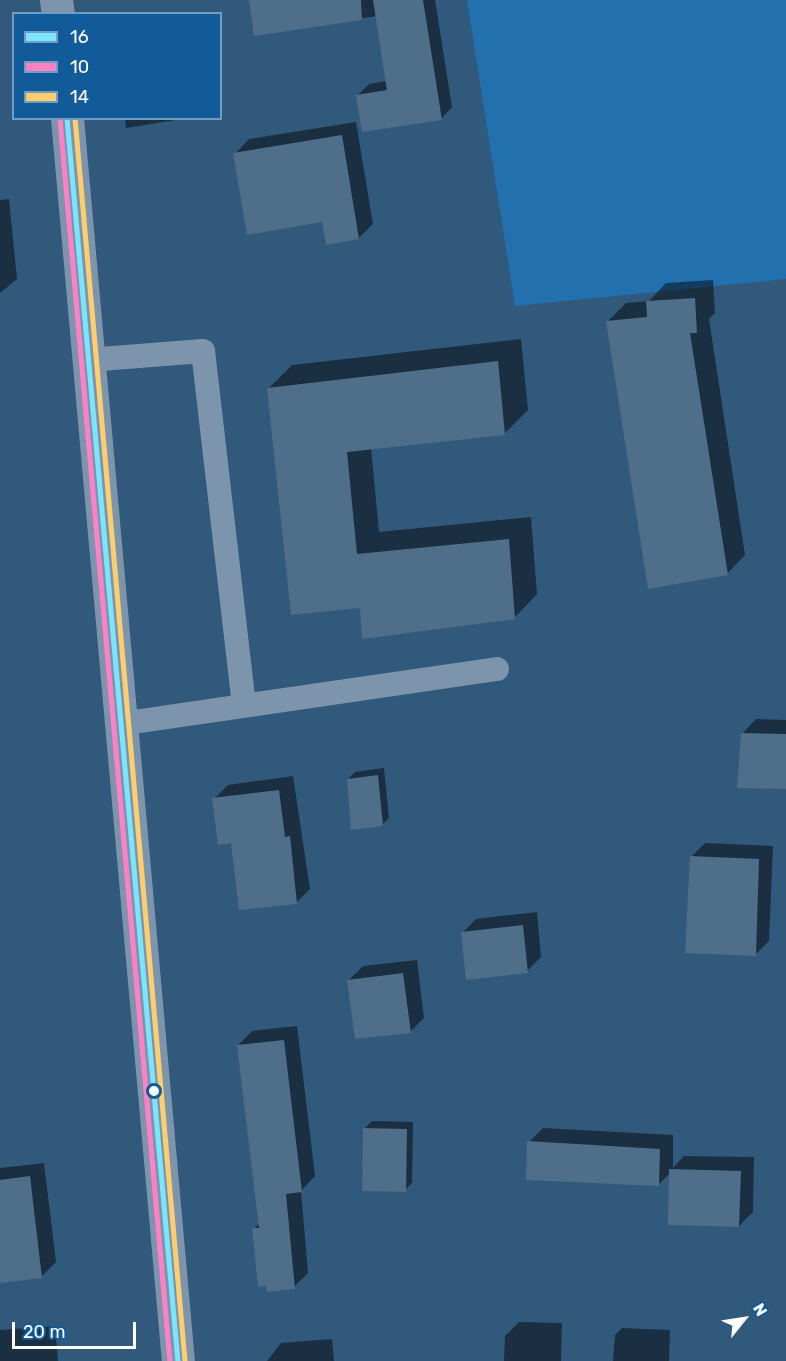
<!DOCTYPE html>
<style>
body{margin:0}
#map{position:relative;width:786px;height:1361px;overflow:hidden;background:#31597b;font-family:Rubik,sans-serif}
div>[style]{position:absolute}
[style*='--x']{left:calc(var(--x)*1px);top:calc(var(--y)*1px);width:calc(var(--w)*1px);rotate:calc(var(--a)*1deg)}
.green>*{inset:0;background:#2370af}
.shadow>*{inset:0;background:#0007}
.building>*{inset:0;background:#4f6e89}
.service>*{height:24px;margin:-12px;padding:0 12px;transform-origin:12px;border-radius:12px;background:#7c95ad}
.tertiary>*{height:33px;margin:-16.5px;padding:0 16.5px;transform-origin:16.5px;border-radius:16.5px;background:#7c95ad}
.bus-1>*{height:4.5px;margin:-2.25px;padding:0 2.25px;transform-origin:2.25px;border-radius:2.25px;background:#7ae5fd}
.bus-2>*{height:4.5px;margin:-2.25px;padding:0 2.25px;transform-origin:2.25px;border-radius:2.25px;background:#ff80c5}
.bus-3>*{height:4.5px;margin:-2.25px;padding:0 2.25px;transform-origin:2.25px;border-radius:2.25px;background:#fece6d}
.dots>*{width:16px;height:16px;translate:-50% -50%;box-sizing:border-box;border:3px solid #125b9a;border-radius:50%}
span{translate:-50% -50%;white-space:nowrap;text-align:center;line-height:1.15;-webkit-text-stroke:4.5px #125b9a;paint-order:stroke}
.legend{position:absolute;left:12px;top:12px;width:210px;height:108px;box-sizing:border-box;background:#125b9a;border:2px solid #719dc2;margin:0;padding:8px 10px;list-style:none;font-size:18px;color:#fff}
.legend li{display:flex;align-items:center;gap:12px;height:30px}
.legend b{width:30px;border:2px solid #719dc2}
.north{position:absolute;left:714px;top:1289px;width:60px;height:60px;-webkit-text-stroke:4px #125b9a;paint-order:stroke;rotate:60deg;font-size:16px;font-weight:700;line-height:24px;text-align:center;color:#fff}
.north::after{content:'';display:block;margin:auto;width:21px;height:27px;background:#fff;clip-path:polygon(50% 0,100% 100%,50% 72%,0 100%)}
.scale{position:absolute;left:12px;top:1322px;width:124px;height:27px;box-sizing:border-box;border:3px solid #fff;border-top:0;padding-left:8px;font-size:18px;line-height:21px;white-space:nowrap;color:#fff;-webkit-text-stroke:4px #125b9a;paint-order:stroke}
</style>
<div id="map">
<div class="green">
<div style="clip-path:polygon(467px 0,786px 0,786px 279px,515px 306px)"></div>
</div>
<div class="shadow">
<div style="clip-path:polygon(251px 0,435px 0,452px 107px,441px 119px,358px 95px,369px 84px,387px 81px,377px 16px,256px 34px)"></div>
<div style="clip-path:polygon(125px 118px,188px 118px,126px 128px)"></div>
<div style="clip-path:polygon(356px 122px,373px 224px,359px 238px,324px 221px,235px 154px,249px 139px)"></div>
<div style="clip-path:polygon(9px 199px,17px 279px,0 293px,0 200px)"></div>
<div style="clip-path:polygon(713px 280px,715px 313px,709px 319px,745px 555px,727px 574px,608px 321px,626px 303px,649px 301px,666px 283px)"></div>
<div style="clip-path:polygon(521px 339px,528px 410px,505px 433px,371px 448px,379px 532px,531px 517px,537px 594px,515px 617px,362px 606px,269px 388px,292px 365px)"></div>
<div style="clip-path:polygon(756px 719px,786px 720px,786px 787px,742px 734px)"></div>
<div style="clip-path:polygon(384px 768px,389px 818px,382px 825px,348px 779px,355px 772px)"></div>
<div style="clip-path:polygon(293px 776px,310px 889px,296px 903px,232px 842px,214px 799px,228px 785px)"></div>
<div style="clip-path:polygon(705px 843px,773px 846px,769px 941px,755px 955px,691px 857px)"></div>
<div style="clip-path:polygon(537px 912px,541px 957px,527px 971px,462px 933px,476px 919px)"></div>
<div style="clip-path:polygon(417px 960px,424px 1018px,410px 1032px,349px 980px,363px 966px)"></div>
<div style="clip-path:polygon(297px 1026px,315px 1176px,301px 1191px,308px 1273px,294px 1287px,254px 1229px,260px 1223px,238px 1045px,252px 1031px)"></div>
<div style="clip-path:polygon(372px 1121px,413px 1122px,412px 1183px,405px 1190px,365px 1128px)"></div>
<div style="clip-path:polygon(543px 1128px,673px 1135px,673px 1168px,684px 1156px,754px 1157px,753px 1212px,739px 1226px,670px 1173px,658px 1185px,529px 1142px)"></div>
<div style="clip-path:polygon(44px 1163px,56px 1262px,42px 1276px,0 1282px,0 1168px)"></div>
<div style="clip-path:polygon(519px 1322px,562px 1323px,561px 1361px,504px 1361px,505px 1336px)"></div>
<div style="clip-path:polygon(55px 1326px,58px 1361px,0 1361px,0 1330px)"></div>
<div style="clip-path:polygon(622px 1328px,670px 1330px,669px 1361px,613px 1361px,615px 1335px)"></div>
<div style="clip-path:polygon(332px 1339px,334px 1361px,267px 1361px,281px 1343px)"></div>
</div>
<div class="building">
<div style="clip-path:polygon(249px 0,361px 0,362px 20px,254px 36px)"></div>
<div style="clip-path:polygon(373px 0,423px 0,442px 120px,362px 132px,356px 95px,387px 90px)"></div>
<div style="clip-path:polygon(342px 135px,359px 239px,326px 245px,322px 222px,247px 235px,233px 153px)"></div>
<div style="clip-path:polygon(695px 298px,697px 333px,690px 333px,728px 575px,648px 589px,606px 321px,647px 317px,646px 301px)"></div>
<div style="clip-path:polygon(498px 361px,505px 435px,347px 452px,357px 554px,509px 539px,515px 619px,362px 639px,360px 608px,291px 615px,267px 388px)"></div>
<div style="clip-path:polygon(741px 733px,786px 734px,786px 789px,737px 788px)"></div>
<div style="clip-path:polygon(378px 775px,383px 826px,351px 830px,347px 779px)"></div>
<div style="clip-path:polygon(279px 790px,285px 837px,290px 836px,297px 904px,239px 910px,231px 843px,218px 845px,212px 798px)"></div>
<div style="clip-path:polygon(690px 856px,759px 859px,756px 956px,685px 953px)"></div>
<div style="clip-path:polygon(523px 925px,528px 973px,466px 980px,461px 932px)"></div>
<div style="clip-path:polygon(403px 973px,411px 1033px,355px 1039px,347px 980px)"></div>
<div style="clip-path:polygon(284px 1040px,302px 1192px,286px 1194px,295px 1289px,267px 1292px,266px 1286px,258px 1287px,252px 1228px,259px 1228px,237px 1045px)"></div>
<div style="clip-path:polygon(363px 1128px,407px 1129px,406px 1192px,362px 1191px)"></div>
<div style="clip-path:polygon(527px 1141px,660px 1149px,659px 1186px,526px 1180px)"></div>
<div style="clip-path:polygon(669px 1169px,741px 1171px,739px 1227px,668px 1225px)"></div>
<div style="clip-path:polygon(30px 1176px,42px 1278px,0 1283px,0 1180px)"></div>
</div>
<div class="service">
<div style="--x:88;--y:360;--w:115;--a:-4.5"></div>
<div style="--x:203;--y:351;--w:356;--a:83.4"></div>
<div style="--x:120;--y:724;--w:381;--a:-8.3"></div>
</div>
<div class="tertiary">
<div style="--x:56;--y:0;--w:14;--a:82"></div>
<div style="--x:67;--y:118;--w:1248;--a:84.9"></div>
</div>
<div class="bus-1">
<div style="--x:67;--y:118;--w:1248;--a:84.9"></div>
</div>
<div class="bus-2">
<div style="--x:60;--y:119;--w:1247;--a:84.94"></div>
</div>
<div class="bus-3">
<div style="--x:75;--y:118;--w:1247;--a:84.94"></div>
</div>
<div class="dots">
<div style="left:154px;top:1091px;background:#fff"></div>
</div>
<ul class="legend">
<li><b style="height:8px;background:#7ae5fd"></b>16</li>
<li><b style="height:8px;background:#ff80c5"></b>10</li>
<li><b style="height:8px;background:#fece6d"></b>14</li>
</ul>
<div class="north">N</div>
<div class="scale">20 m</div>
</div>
